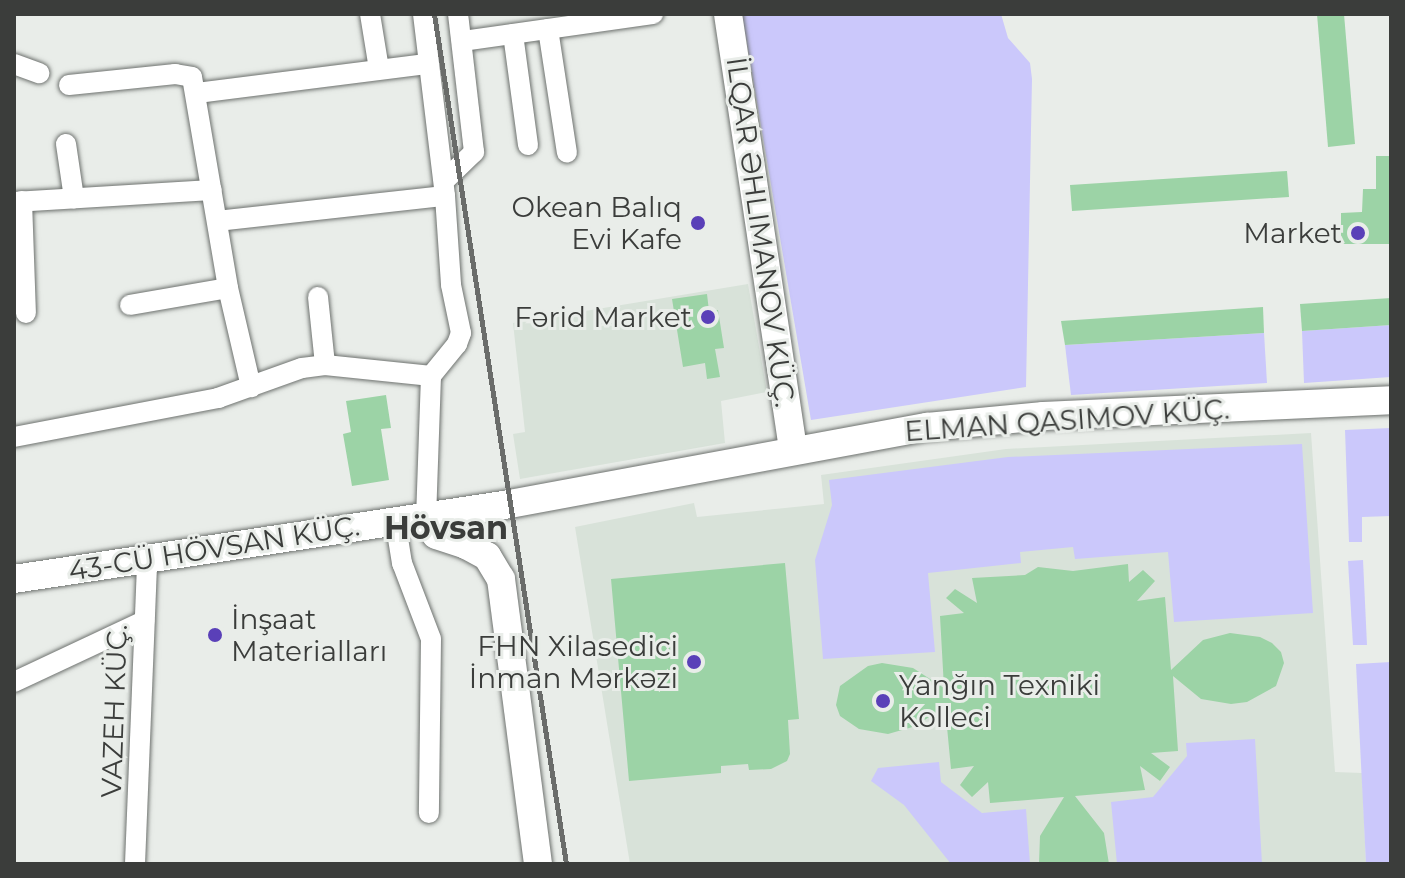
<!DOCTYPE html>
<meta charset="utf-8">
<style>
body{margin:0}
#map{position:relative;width:1405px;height:878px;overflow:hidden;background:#e9ede9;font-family:Montserrat,sans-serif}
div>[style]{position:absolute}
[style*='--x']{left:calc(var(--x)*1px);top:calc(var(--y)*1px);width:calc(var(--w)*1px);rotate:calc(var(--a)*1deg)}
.built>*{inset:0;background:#d8e2d9}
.green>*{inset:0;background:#cbc8fb}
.building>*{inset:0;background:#9cd3a6}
.roads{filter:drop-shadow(0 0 2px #6e726f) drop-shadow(0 0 2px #6e726f)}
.street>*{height:20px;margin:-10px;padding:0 10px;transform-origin:10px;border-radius:10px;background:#fff}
.secondary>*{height:28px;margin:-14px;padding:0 14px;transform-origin:14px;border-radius:14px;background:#fff}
.rail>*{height:5px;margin:-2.5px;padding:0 2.5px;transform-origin:2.5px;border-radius:2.5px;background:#6a6c6a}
.dots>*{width:22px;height:22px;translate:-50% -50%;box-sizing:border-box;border:4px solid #e9ede9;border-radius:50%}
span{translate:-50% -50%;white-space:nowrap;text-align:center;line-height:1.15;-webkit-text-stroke:6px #e9ede9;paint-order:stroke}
.poi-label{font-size:28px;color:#3b3d3b}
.right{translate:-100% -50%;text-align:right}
.left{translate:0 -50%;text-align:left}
.street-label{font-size:28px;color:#3b3d3b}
.quarter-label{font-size:32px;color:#3b3d3b;font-weight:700}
.frame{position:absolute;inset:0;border:16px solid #3b3d3b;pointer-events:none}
</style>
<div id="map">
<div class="built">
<div style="clip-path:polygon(748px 284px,767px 392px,721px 401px,725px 443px,520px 479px,513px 434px,525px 432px,513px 323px)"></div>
<div style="clip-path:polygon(1311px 433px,1335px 772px,1362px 773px,1366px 864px,630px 864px,575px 527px,694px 503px,697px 517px,824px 504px,821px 475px,1006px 449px)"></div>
</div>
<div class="green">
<div style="clip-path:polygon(742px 14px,1001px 14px,1008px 38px,1030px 63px,1032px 79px,1026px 387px,811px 420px)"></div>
<div style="clip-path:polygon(1391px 325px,1391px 377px,1304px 383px,1302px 331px)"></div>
<div style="clip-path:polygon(1264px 333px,1267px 383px,1071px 395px,1065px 345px)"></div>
<div style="clip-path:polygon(1391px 428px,1391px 516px,1362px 517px,1362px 542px,1349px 542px,1345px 430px)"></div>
<div style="clip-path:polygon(1302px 444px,1313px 613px,1174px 622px,1168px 552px,1075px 559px,1073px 547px,1020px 552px,1021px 563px,928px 573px,935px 652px,823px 659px,815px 560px,832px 505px,829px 480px,1008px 457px)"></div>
<div style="clip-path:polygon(1363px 560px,1367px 645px,1353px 645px,1348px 561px)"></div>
<div style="clip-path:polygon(1391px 662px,1391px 864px,1366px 864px,1356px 664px)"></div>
<div style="clip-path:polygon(1255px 739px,1262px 864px,1117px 864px,1111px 802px,1153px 797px,1187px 756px,1186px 743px)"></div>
<div style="clip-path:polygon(939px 762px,941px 782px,982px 813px,1026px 809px,1030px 864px,951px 864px,904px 805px,871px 781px,878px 768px)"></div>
</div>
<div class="building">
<div style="clip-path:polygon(1317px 14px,1344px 14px,1355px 144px,1328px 147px)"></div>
<div style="clip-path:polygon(1376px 156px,1391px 156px,1391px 244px,1341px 244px,1341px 213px,1362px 212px,1363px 189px,1376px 189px)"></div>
<div style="clip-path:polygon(1287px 171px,1289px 197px,1072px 211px,1070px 185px)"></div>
<div style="clip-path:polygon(707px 294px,709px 311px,718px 310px,724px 348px,715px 349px,720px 377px,707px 379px,705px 363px,683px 367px,672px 299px)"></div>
<div style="clip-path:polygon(1391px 298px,1391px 325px,1302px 331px,1300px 304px)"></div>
<div style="clip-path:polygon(1263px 307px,1264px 333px,1065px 345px,1061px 321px)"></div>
<div style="clip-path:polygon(386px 395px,391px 428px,381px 429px,389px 480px,352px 486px,343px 434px,351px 432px,346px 401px)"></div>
<div style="clip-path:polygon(785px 563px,799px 719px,788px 720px,790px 754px,787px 761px,771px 769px,749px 770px,748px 764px,721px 766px,721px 773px,629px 781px,611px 579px)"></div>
<div style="clip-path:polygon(1128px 564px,1129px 582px,1143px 570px,1155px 581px,1137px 601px,1165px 597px,1171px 670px,1203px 640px,1230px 633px,1260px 637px,1272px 643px,1281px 652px,1284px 663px,1276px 686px,1247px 702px,1231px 704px,1201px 699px,1173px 676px,1178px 751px,1151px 753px,1170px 767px,1160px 781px,1140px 766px,1145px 790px,1075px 796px,1104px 833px,1109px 864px,1039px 864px,1040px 836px,1064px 797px,990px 803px,988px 782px,972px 797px,960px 785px,974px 766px,951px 769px,945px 706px,916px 726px,888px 734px,859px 729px,840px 716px,836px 705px,840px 686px,868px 666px,882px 663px,913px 668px,944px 688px,940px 616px,964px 613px,946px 598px,955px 589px,977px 603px,972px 578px,1025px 575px,1038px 567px,1073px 571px)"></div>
</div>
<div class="roads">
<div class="street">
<div style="--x:370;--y:14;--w:56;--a:80.7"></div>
<div style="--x:423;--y:14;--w:183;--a:83.1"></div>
<div style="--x:445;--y:196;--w:89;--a:86.1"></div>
<div style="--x:451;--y:285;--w:49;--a:78.2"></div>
<div style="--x:461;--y:333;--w:12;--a:110"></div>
<div style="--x:457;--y:344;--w:41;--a:129.1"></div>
<div style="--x:431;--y:376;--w:140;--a:92"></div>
<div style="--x:548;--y:29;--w:125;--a:81.3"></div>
<div style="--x:513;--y:34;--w:112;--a:82.3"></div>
<div style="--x:463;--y:41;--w:192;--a:-8.1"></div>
<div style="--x:14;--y:64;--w:27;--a:20"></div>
<div style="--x:69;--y:85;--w:107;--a:-5.9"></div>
<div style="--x:175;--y:74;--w:17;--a:10"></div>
<div style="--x:192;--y:77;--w:214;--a:80.3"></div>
<div style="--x:228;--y:288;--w:102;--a:76.9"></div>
<div style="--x:197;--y:93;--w:233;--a:-7.2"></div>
<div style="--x:66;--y:144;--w:55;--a:81.6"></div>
<div style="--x:444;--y:181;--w:42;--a:-44"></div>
<div style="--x:474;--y:152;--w:139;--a:-96.6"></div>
<div style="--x:22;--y:201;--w:112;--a:88"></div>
<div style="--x:14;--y:202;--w:198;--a:-3.5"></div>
<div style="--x:217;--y:221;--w:229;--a:-6.3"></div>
<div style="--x:318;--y:297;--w:68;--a:84.1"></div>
<div style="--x:130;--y:305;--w:99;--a:-9.8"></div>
<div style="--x:14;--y:437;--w:208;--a:-10.8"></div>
<div style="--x:218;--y:398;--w:89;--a:-19.7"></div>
<div style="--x:302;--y:368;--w:23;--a:-7"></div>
<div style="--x:325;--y:365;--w:107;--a:5.9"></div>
<div style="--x:395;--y:520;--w:44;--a:80.8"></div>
<div style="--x:402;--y:563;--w:81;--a:69.1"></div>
<div style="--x:431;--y:639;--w:174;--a:90.7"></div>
<div style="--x:14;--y:682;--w:144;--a:-25.1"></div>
<div style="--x:135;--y:864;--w:304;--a:-87.7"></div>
</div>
<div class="secondary">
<div style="--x:728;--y:14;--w:441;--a:81.5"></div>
<div style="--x:426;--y:516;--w:21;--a:62"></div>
<div style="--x:436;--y:535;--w:32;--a:18"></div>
<div style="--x:466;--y:545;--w:16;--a:-112"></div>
<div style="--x:466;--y:545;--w:24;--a:28"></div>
<div style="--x:487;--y:556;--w:27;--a:59"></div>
<div style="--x:501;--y:579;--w:287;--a:82.6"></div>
<div style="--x:14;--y:579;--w:502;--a:-8.6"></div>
<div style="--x:510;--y:504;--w:424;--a:-10.5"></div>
<div style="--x:927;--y:427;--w:117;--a:-5.4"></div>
<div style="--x:1043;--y:416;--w:348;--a:-2.6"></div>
</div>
</div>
<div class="rail">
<div style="--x:434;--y:14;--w:860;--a:81.17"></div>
</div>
<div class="dots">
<div style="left:698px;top:223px;background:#5a40b8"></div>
<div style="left:1358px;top:233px;background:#5a40b8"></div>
<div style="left:708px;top:317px;background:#5a40b8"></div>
<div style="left:215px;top:635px;background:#5a40b8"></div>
<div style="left:694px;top:662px;background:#5a40b8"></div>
<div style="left:883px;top:701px;background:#5a40b8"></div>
</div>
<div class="poi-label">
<span class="right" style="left:682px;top:223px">Okean Balıq<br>Evi Kafe</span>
<span class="right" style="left:1342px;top:233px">Market</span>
<span class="right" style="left:692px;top:317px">Fərid Market</span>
<span class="left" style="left:231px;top:635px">İnşaat<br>Materialları</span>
<span class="right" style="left:678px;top:662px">FHN Xilasedici<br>İnman Mərkəzi</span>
<span class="left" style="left:899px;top:701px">Yanğın Texniki<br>Kolleci</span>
</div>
<div class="street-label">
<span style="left:761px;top:232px;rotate:82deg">İLQAR ƏHLIMANOV KÜÇ.</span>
<span style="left:1067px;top:420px;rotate:-4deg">ELMAN QASIMOV KÜÇ.</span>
<span style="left:214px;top:548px;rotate:-9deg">43-CÜ HÖVSAN KÜÇ.</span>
<span style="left:114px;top:711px;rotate:-88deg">VAZEH KÜÇ.</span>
</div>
<div class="quarter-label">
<span style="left:446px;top:528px">Hövsan</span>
</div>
<div class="frame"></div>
</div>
